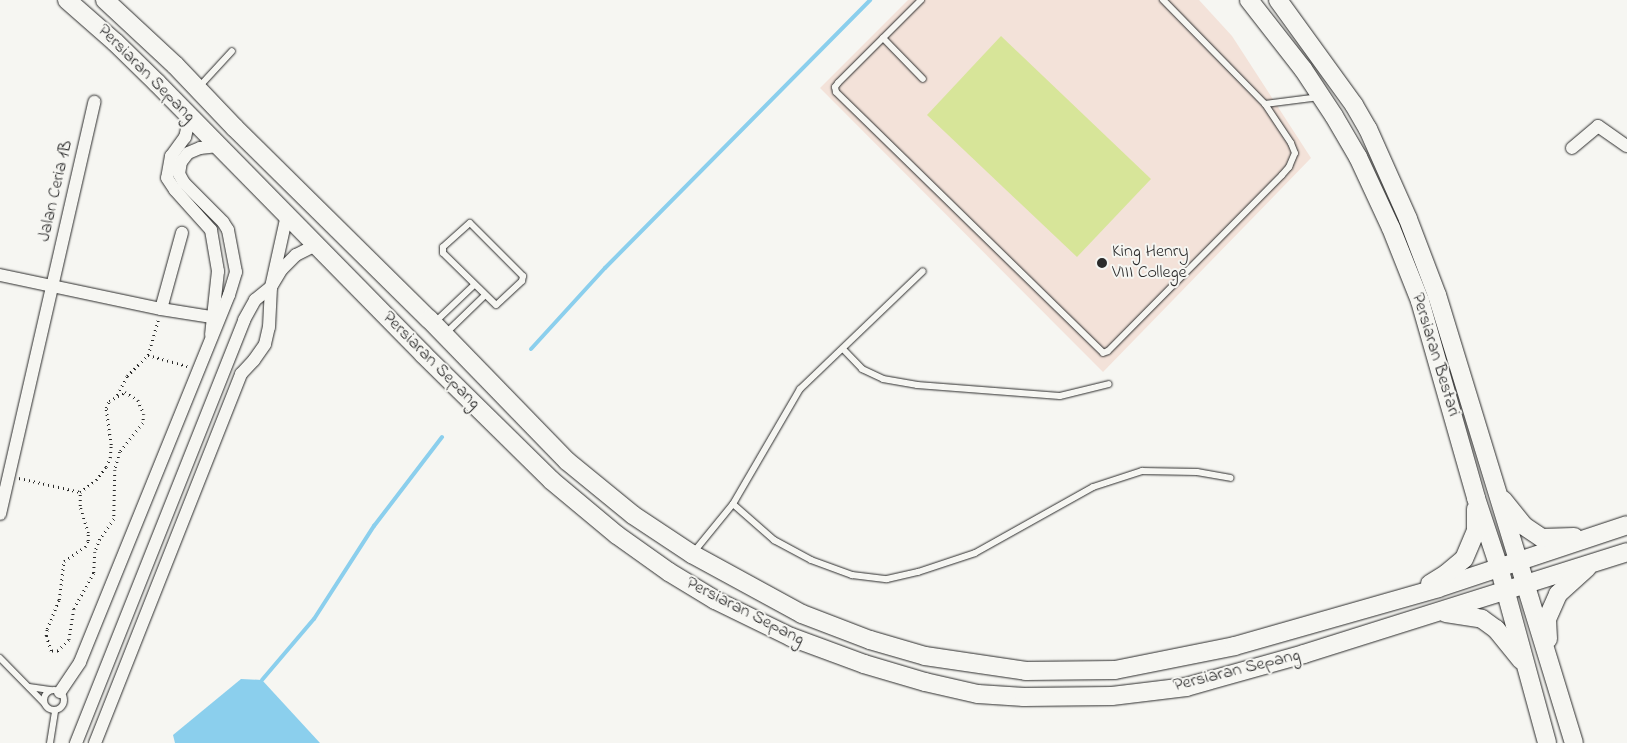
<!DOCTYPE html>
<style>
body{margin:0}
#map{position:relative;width:1627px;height:743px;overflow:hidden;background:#f6f6f2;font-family:"Indie Flower",sans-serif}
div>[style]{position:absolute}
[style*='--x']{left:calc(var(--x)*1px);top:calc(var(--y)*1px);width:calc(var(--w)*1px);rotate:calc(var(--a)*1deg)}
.built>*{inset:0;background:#f3e2d9}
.green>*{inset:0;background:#d7e599}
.water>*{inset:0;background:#8bcfed}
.stream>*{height:4px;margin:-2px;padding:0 2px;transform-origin:2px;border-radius:2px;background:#8bcfed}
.path>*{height:2.5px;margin-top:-1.25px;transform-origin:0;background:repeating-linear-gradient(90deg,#2b2b2b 0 1px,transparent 0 5px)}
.roads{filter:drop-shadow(0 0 1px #2b2b2b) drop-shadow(0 0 1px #2b2b2b)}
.lane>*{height:6px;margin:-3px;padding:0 3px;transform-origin:3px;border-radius:3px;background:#f6f6f2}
.lane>.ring{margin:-3px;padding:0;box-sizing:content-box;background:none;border:6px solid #f6f6f2;border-radius:50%}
.street>*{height:12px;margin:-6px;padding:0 6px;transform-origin:6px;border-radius:6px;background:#f6f6f2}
.secondary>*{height:18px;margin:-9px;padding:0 9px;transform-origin:9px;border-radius:9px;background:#f6f6f2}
.dots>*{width:14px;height:14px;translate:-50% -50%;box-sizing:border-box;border:2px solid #f6f6f2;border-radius:50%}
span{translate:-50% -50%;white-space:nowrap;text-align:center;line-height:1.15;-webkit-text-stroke:4px #f6f6f2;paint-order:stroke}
.street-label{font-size:18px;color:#2b2b2b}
.poi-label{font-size:18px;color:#2b2b2b}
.left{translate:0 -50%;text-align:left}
</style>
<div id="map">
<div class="built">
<div style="clip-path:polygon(908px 0,1199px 0,1232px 36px,1311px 158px,1103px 372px,820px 88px)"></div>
</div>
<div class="green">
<div style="clip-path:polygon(1001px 36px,1151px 179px,1077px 257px,927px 115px)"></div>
</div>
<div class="water">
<div style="clip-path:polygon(241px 679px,262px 680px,320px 743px,175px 743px,173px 735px)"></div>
</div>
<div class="stream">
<div style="--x:531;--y:349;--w:110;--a:-47.6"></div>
<div style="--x:605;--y:268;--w:377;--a:-45.3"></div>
<div style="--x:262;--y:680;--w:80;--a:-49.6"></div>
<div style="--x:314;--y:619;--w:111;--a:-57.2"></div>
<div style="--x:374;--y:526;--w:112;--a:-52.6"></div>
</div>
<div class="path">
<div style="--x:148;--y:355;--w:41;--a:15.8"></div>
<div style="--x:125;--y:392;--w:15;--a:32"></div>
<div style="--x:138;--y:400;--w:15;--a:67"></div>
<div style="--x:144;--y:414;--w:9;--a:96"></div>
<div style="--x:143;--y:423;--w:37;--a:128"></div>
<div style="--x:120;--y:452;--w:19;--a:106"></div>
<div style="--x:115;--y:470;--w:49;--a:91.2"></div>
<div style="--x:114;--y:519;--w:24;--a:125"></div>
<div style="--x:100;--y:539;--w:14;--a:111"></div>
<div style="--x:95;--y:552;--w:21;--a:93"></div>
<div style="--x:94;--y:573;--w:41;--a:119.1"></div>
<div style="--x:74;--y:609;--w:31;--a:99"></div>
<div style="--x:69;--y:640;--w:16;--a:135"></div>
<div style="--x:58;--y:651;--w:7;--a:180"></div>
<div style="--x:51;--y:651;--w:16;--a:-108"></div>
<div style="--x:46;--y:636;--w:7;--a:-82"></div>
<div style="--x:47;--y:629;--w:31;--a:-68"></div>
<div style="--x:59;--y:600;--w:39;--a:-83"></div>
<div style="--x:64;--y:561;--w:25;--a:-34"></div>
<div style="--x:85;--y:547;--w:7;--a:-63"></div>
<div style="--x:88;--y:541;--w:8;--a:-90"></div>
<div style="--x:88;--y:533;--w:28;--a:-107"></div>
<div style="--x:80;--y:506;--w:14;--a:-90"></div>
<div style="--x:80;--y:492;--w:20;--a:-37"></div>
<div style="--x:96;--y:480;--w:16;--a:-52"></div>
<div style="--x:106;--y:467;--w:10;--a:-66"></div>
<div style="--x:110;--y:458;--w:13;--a:-86"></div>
<div style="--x:111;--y:445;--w:37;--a:-98"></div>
<div style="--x:106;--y:408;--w:8;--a:-67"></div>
<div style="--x:109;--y:401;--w:18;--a:-29"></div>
<div style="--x:117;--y:395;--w:21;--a:-62"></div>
<div style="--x:127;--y:376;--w:30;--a:-45"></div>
<div style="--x:148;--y:355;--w:37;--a:-74"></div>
<div style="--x:19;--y:478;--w:63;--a:12.9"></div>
</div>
<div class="roads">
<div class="lane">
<div style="--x:921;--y:0;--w:117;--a:135"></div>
<div style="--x:838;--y:83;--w:5;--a:127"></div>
<div style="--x:835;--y:87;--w:5;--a:79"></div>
<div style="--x:836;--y:92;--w:373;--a:44.3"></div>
<div style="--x:1103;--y:353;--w:5;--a:-22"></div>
<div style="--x:1108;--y:351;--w:247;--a:-45.3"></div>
<div style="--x:1282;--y:175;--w:11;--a:-49"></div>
<div style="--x:1289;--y:167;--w:15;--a:-67"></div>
<div style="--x:1295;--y:153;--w:11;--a:-112"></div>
<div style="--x:1291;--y:143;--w:47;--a:-123.7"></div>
<div style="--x:1265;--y:104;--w:146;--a:-134.4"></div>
<div style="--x:883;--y:38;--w:57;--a:45.7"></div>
<div style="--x:198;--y:88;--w:50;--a:-47.4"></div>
<div style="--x:1265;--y:104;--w:55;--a:-7.3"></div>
<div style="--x:470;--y:223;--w:75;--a:45"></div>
<div style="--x:523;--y:276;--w:5;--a:101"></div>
<div style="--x:522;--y:281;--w:35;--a:137"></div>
<div style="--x:496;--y:305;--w:74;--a:-135.5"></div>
<div style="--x:443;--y:253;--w:6;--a:-90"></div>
<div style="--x:443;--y:247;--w:36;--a:-42"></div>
<div style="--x:434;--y:323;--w:55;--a:-43.5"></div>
<div style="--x:446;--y:333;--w:53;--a:-44.2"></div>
<div style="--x:843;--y:349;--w:28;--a:46"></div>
<div style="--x:862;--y:369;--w:23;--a:25"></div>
<div style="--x:883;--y:379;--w:35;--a:10"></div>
<div style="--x:917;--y:385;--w:143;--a:4.4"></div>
<div style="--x:1060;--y:396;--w:50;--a:-13.8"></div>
<div style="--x:733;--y:504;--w:55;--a:41.3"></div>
<div style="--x:774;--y:540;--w:42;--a:28.4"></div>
<div style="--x:811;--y:560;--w:44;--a:20.1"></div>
<div style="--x:852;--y:575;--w:35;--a:7"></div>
<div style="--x:887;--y:579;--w:32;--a:-13"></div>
<div style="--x:918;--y:572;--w:60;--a:-18.4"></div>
<div style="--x:975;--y:553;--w:135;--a:-29.2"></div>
<div style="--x:1093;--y:487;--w:52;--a:-18.1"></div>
<div style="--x:1142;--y:471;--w:55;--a:1"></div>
<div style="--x:1197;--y:472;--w:34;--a:10"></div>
<div style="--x:693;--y:553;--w:63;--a:-50.8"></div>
<div style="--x:733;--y:504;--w:133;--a:-59.8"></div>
<div style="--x:800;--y:389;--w:170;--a:-43.8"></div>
<div style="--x:0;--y:658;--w:63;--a:45.6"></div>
<div style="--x:29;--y:687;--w:21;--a:8"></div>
<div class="ring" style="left:44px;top:690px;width:14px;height:14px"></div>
<div style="--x:50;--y:743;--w:33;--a:-81"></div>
</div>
<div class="street">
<div style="--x:190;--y:116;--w:22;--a:103"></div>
<div style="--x:185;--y:137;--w:24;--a:126"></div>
<div style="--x:171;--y:156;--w:22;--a:100"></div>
<div style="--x:167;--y:178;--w:14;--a:56"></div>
<div style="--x:175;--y:190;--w:54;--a:48"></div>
<div style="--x:211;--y:230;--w:42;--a:80.3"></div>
<div style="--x:218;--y:271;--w:64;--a:96.2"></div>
<div style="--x:1572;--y:148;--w:34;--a:-40"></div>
<div style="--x:1598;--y:126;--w:35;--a:35"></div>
<div style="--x:0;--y:275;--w:165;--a:11.9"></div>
<div style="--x:161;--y:309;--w:58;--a:9"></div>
<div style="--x:161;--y:309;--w:79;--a:-74.6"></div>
<div style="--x:0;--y:514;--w:423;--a:-77.1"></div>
<div style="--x:60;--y:692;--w:36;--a:-56"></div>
<div style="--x:80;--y:662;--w:396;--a:-67.9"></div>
<div style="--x:229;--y:295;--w:24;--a:-73"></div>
<div style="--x:236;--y:272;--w:43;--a:-100.8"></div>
<div style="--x:228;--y:230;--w:9;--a:-122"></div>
<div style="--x:223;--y:222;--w:55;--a:-135"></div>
<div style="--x:184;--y:183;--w:10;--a:-119"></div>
<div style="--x:179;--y:174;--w:12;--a:-81"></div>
<div style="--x:181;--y:162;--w:11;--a:-52"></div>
<div style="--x:188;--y:153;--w:13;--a:-23"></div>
<div style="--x:200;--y:148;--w:18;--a:-6"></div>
<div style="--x:76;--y:743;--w:455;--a:-68.3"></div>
<div style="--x:244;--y:320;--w:23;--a:-61"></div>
<div style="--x:255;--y:300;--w:21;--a:-39"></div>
<div style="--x:271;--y:287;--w:74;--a:-77.5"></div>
<div style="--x:95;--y:743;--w:397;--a:-68.4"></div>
<div style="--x:241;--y:374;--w:19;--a:-47"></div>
<div style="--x:254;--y:360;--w:19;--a:-55"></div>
<div style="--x:265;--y:344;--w:17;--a:-77"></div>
<div style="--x:269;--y:327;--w:40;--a:-87.1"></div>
<div style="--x:271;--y:287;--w:21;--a:-59"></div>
<div style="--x:282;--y:269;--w:20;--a:-45"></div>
<div style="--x:296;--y:255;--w:22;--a:-27"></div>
</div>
<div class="secondary">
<div style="--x:67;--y:0;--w:64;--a:41.2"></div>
<div style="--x:115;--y:42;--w:59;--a:44.3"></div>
<div style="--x:157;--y:83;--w:380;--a:45.5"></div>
<div style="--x:423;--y:354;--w:180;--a:44.5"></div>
<div style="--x:551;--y:480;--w:86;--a:39.8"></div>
<div style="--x:617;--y:535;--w:64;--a:35.4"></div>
<div style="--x:669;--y:572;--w:54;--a:31.3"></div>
<div style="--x:715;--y:600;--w:85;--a:26"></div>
<div style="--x:791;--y:637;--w:78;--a:20.3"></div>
<div style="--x:864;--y:664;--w:64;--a:16.4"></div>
<div style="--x:925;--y:682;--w:54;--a:12.8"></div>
<div style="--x:978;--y:694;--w:46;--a:3.7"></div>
<div style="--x:1024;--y:697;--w:88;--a:-0.7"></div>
<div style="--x:1112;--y:696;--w:75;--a:-6.9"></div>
<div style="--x:1186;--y:687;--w:123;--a:-15.6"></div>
<div style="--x:1304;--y:654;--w:339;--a:-17.5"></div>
<div style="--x:105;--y:0;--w:96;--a:42.9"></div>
<div style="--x:175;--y:65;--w:87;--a:46.4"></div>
<div style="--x:235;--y:128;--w:272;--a:44.6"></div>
<div style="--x:429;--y:319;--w:198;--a:45.8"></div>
<div style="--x:567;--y:461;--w:85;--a:39.3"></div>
<div style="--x:633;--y:515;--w:71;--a:33.5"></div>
<div style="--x:692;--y:554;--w:125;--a:28.6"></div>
<div style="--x:802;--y:614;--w:73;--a:20.9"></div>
<div style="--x:870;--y:640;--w:57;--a:16.2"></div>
<div style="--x:925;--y:656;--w:102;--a:8.4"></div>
<div style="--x:1026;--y:671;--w:89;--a:-0.6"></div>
<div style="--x:1115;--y:670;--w:122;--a:-11.3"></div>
<div style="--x:1235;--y:646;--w:211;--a:-15.9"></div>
<div style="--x:1438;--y:588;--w:199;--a:-18.4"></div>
<div style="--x:1249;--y:0;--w:88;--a:52"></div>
<div style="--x:1303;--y:69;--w:56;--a:56.6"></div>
<div style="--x:1334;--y:116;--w:48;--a:59.7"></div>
<div style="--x:1358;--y:157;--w:78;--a:65.1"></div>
<div style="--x:1391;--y:228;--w:79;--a:68.3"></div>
<div style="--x:1420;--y:301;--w:205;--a:74.1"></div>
<div style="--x:1476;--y:498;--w:73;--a:71.6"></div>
<div style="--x:1499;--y:567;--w:182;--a:74.7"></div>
<div style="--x:1278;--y:0;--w:130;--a:54.1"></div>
<div style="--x:1354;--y:105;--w:28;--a:60"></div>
<div style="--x:1368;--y:129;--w:98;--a:66"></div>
<div style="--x:1408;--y:219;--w:81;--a:69.1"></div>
<div style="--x:1437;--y:295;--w:468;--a:73"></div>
<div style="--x:1503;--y:500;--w:33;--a:51"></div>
<div style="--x:1524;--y:526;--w:22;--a:34"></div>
<div style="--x:1542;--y:538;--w:32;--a:-2"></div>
<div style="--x:1430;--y:584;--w:19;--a:-32"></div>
<div style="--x:1446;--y:574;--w:23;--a:-40"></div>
<div style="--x:1464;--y:559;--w:30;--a:-67"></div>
<div style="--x:1476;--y:531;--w:22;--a:-90"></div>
<div style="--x:1446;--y:613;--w:36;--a:9"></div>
<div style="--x:1482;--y:619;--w:17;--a:36"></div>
<div style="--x:1496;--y:629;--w:40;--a:51"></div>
<div style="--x:1548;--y:639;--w:20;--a:-93"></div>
<div style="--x:1547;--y:619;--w:27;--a:-66"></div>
<div style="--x:1558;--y:594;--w:39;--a:-42"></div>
</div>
</div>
<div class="dots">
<div style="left:1102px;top:263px;background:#2b2b2b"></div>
</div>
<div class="street-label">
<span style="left:146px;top:74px;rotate:45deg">Persiaran Sepang</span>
<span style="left:56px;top:191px;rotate:-77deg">Jalan Ceria 1B</span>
<span style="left:1435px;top:355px;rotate:73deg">Persiaran Bestari</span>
<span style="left:431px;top:361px;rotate:45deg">Persiaran Sepang</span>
<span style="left:745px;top:612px;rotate:27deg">Persiaran Sepang</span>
<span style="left:1237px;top:671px;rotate:-14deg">Persiaran Sepang</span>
</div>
<div class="poi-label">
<span class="left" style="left:1112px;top:263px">King Henry<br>VIII College</span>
</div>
</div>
